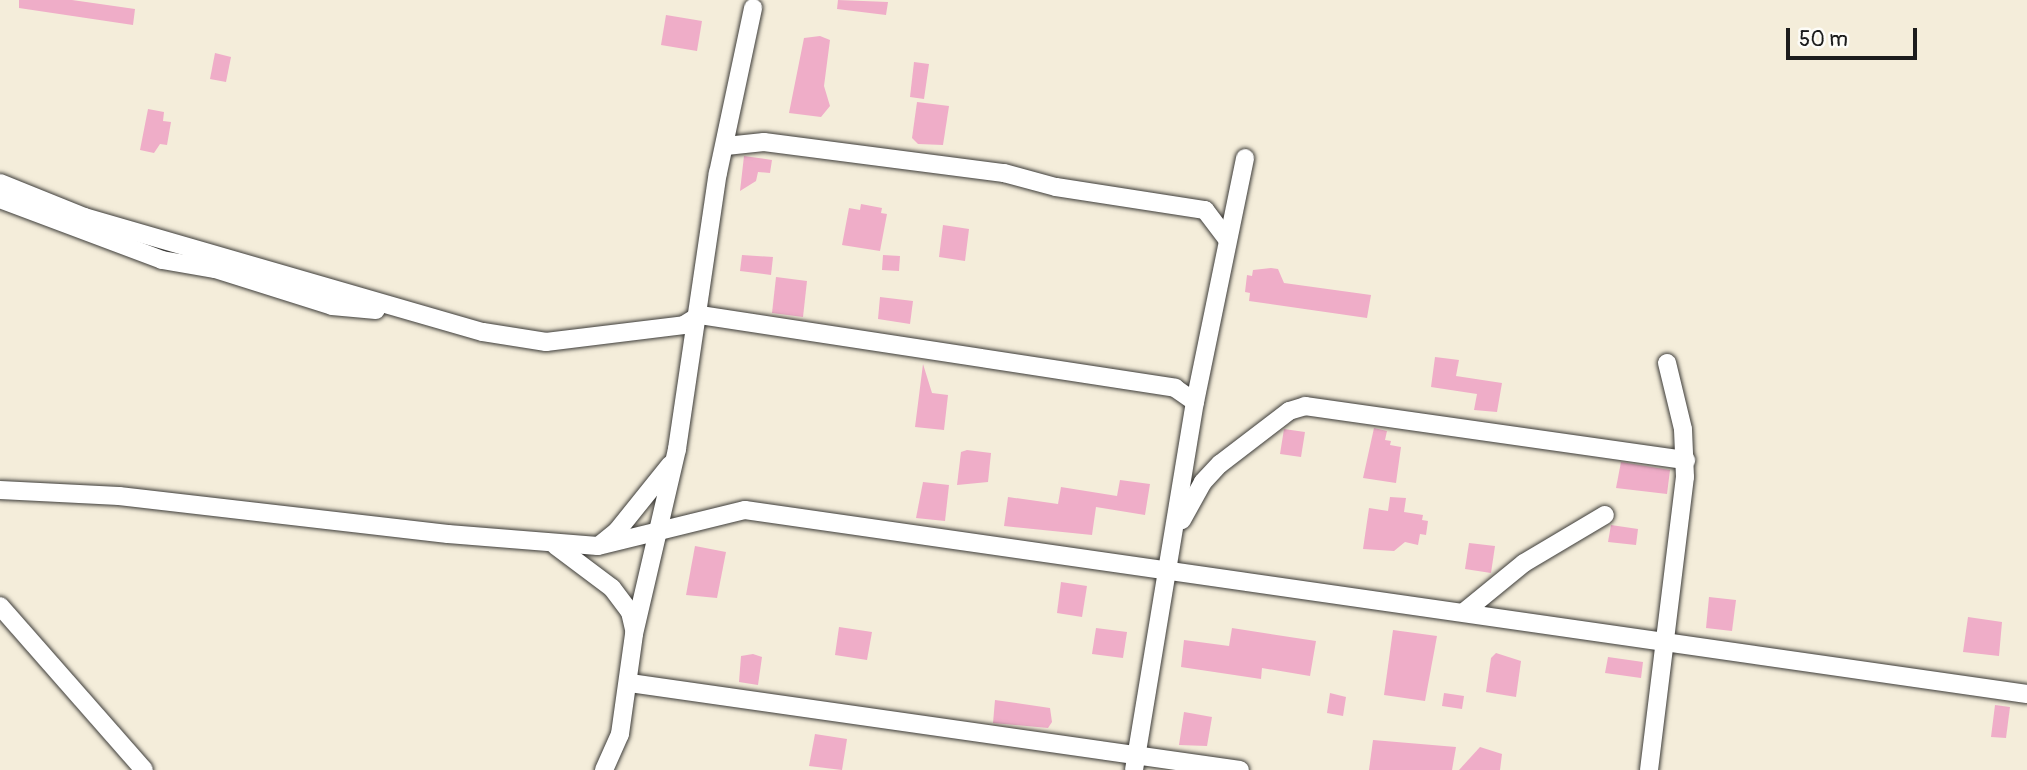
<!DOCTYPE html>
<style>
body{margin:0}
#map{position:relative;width:2027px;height:770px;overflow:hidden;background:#f4edda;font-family:Pangolin,sans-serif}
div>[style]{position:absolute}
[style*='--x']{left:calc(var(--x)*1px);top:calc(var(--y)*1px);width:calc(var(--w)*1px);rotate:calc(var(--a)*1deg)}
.building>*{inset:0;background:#efadc8}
.roads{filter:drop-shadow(0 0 2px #3c3b38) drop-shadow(0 0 2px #3c3b38)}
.minor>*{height:18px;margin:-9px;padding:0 9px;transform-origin:9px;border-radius:9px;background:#fff}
span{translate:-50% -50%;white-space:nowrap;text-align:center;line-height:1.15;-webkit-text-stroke:5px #fdfcf7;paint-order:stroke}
.scale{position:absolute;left:1786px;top:28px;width:131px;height:32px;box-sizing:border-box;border:4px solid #1c1c1c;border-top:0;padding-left:9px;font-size:21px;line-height:24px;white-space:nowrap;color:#1c1c1c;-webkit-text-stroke:5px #fdfcf7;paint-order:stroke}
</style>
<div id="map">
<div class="building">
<div style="clip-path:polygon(19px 0,72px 0,135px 9px,133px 25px,19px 8px)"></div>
<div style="clip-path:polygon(838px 0,888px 2px,886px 15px,837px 9px)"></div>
<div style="clip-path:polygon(666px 15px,702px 21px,697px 51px,661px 45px)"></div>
<div style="clip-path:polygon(820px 36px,830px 40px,824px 86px,830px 106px,821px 117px,789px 113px,804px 38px)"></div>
<div style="clip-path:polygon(215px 53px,231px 57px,226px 82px,210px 79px)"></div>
<div style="clip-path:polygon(914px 62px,929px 64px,924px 99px,910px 97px)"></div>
<div style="clip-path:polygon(917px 102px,949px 106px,943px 145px,918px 144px,912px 138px)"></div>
<div style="clip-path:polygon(148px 109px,164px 112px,163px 121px,171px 122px,167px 145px,160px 144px,154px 153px,140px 150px)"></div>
<div style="clip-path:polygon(744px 156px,772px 160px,770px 173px,758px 172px,756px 181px,740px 191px)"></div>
<div style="clip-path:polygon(861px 204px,882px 208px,881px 213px,887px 214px,880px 251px,842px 245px,849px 208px,860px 210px)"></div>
<div style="clip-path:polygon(943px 225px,969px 229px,965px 261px,939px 257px)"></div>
<div style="clip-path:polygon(742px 255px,773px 257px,771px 275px,740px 271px)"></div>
<div style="clip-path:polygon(883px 255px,900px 256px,899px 271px,882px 270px)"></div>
<div style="clip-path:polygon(1271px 268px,1278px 269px,1284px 283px,1371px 295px,1367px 318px,1249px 301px,1250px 293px,1245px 292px,1247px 275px,1252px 276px,1253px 270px)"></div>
<div style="clip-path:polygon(776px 277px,807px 281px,803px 317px,772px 313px)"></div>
<div style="clip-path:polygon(880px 297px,913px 301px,910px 324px,878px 319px)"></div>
<div style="clip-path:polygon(1435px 357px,1459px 360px,1456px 376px,1502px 383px,1497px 412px,1474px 410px,1477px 394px,1431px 387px)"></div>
<div style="clip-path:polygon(923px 364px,932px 393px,948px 395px,944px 430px,915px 427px)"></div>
<div style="clip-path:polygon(1374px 428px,1387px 431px,1385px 440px,1391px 441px,1390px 445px,1401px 447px,1396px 483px,1363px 478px)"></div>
<div style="clip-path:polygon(1284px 429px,1305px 432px,1301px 457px,1280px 454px)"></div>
<div style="clip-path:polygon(967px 450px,991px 453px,988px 482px,957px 485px,961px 452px)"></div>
<div style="clip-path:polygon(1621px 462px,1670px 470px,1667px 494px,1616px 488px)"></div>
<div style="clip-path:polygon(1120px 480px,1150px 484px,1145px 515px,1096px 507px,1092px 535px,1004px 526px,1008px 497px,1058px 504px,1061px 487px,1117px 496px)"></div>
<div style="clip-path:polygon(923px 482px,949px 485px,945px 521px,916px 518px)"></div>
<div style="clip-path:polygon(1390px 497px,1406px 498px,1404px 512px,1423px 515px,1422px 520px,1428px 521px,1426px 535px,1420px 534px,1418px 545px,1405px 542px,1394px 551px,1363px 549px,1369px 508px,1388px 511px)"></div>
<div style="clip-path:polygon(1611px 525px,1638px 529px,1636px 545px,1608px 542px)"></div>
<div style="clip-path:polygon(1469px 543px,1495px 546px,1491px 573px,1465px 569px)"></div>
<div style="clip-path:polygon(695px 546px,726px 552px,717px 598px,686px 595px)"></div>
<div style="clip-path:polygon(1061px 582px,1087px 586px,1082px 617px,1057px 613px)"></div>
<div style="clip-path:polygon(1709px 597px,1736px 600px,1732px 631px,1706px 628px)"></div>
<div style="clip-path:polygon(1968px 617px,2002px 622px,1999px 656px,1963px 652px)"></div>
<div style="clip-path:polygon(839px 627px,872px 632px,867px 660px,835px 655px)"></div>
<div style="clip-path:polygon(1096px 628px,1127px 632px,1123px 658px,1092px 654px)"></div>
<div style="clip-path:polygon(1232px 628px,1316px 641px,1310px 676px,1262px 668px,1261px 679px,1181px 667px,1184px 640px,1229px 646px)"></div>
<div style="clip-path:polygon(1393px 630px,1437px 636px,1425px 701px,1384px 695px)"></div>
<div style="clip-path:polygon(1496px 653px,1521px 661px,1516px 697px,1486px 692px,1491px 658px)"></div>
<div style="clip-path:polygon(753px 654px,762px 657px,758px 685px,739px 682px,741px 656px)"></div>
<div style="clip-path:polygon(1608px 657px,1643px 662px,1641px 678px,1605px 673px)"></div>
<div style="clip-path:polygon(1330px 693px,1346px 697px,1343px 716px,1327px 713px)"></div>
<div style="clip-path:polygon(1444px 693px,1464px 696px,1462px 709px,1442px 706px)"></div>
<div style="clip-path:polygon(995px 700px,1050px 708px,1052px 722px,1048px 728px,993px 723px)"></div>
<div style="clip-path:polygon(1995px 705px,2010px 707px,2006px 738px,1991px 737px)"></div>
<div style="clip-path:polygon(1184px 712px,1212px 717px,1207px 746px,1179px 745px)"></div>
<div style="clip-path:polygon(815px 734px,847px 739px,842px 770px,809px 766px)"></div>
<div style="clip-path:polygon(1373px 740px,1456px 747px,1452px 770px,1369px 770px)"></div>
<div style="clip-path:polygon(1480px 747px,1502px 754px,1500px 770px,1459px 770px)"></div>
</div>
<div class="roads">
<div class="minor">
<div style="--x:726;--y:146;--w:38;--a:-6"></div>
<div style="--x:764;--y:142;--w:242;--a:7.4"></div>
<div style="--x:1004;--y:173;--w:54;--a:15.1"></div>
<div style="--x:1056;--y:187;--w:151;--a:8.8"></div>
<div style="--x:1205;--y:210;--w:35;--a:53"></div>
<div style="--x:0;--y:183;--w:91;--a:22"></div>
<div style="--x:84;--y:217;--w:415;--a:16.1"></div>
<div style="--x:483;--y:332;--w:64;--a:9"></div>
<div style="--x:546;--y:342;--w:139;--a:-7"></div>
<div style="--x:684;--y:325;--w:19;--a:-32"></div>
<div style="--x:700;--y:315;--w:481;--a:8.7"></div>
<div style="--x:1175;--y:388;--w:24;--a:35"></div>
<div style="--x:0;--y:199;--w:173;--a:20.6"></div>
<div style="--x:162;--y:260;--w:54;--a:9.6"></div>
<div style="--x:215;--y:269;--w:123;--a:17.5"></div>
<div style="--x:332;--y:306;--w:44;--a:5.2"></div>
<div style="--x:0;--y:490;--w:119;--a:2.9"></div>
<div style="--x:119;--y:496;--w:331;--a:6.6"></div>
<div style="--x:448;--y:534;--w:150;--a:4.6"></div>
<div style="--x:598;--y:546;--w:151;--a:-13.8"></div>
<div style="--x:745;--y:510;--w:1295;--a:8.17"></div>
<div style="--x:1182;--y:520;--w:43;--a:-61.1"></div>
<div style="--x:1203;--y:482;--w:25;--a:-47"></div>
<div style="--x:1220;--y:464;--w:87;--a:-37.5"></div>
<div style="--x:1289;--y:411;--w:17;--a:-17"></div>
<div style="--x:1305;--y:406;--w:385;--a:8.1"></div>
<div style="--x:601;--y:544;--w:21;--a:-39"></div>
<div style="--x:617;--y:531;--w:85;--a:-51.2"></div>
<div style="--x:556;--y:546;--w:70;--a:36.9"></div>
<div style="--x:612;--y:588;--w:30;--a:53"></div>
<div style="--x:630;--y:612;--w:18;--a:77"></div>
<div style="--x:0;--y:606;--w:218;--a:48.7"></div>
<div style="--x:1464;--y:612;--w:77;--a:-39.2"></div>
<div style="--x:1524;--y:563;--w:94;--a:-30.7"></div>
<div style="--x:630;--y:683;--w:616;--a:8.12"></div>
<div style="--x:604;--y:770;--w:39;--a:-66"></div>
<div style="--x:620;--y:734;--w:101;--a:-82"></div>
<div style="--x:634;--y:634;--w:190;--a:-76.9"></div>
<div style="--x:677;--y:449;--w:279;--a:-81.6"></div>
<div style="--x:718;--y:173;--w:169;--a:-78"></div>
<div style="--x:1134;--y:770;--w:373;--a:-80.6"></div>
<div style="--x:1195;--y:402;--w:249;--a:-78.4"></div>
<div style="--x:1649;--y:770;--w:295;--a:-83"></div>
<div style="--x:1685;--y:477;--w:48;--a:-92.4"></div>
<div style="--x:1683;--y:429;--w:68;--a:-103.6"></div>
</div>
</div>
<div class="scale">50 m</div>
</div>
